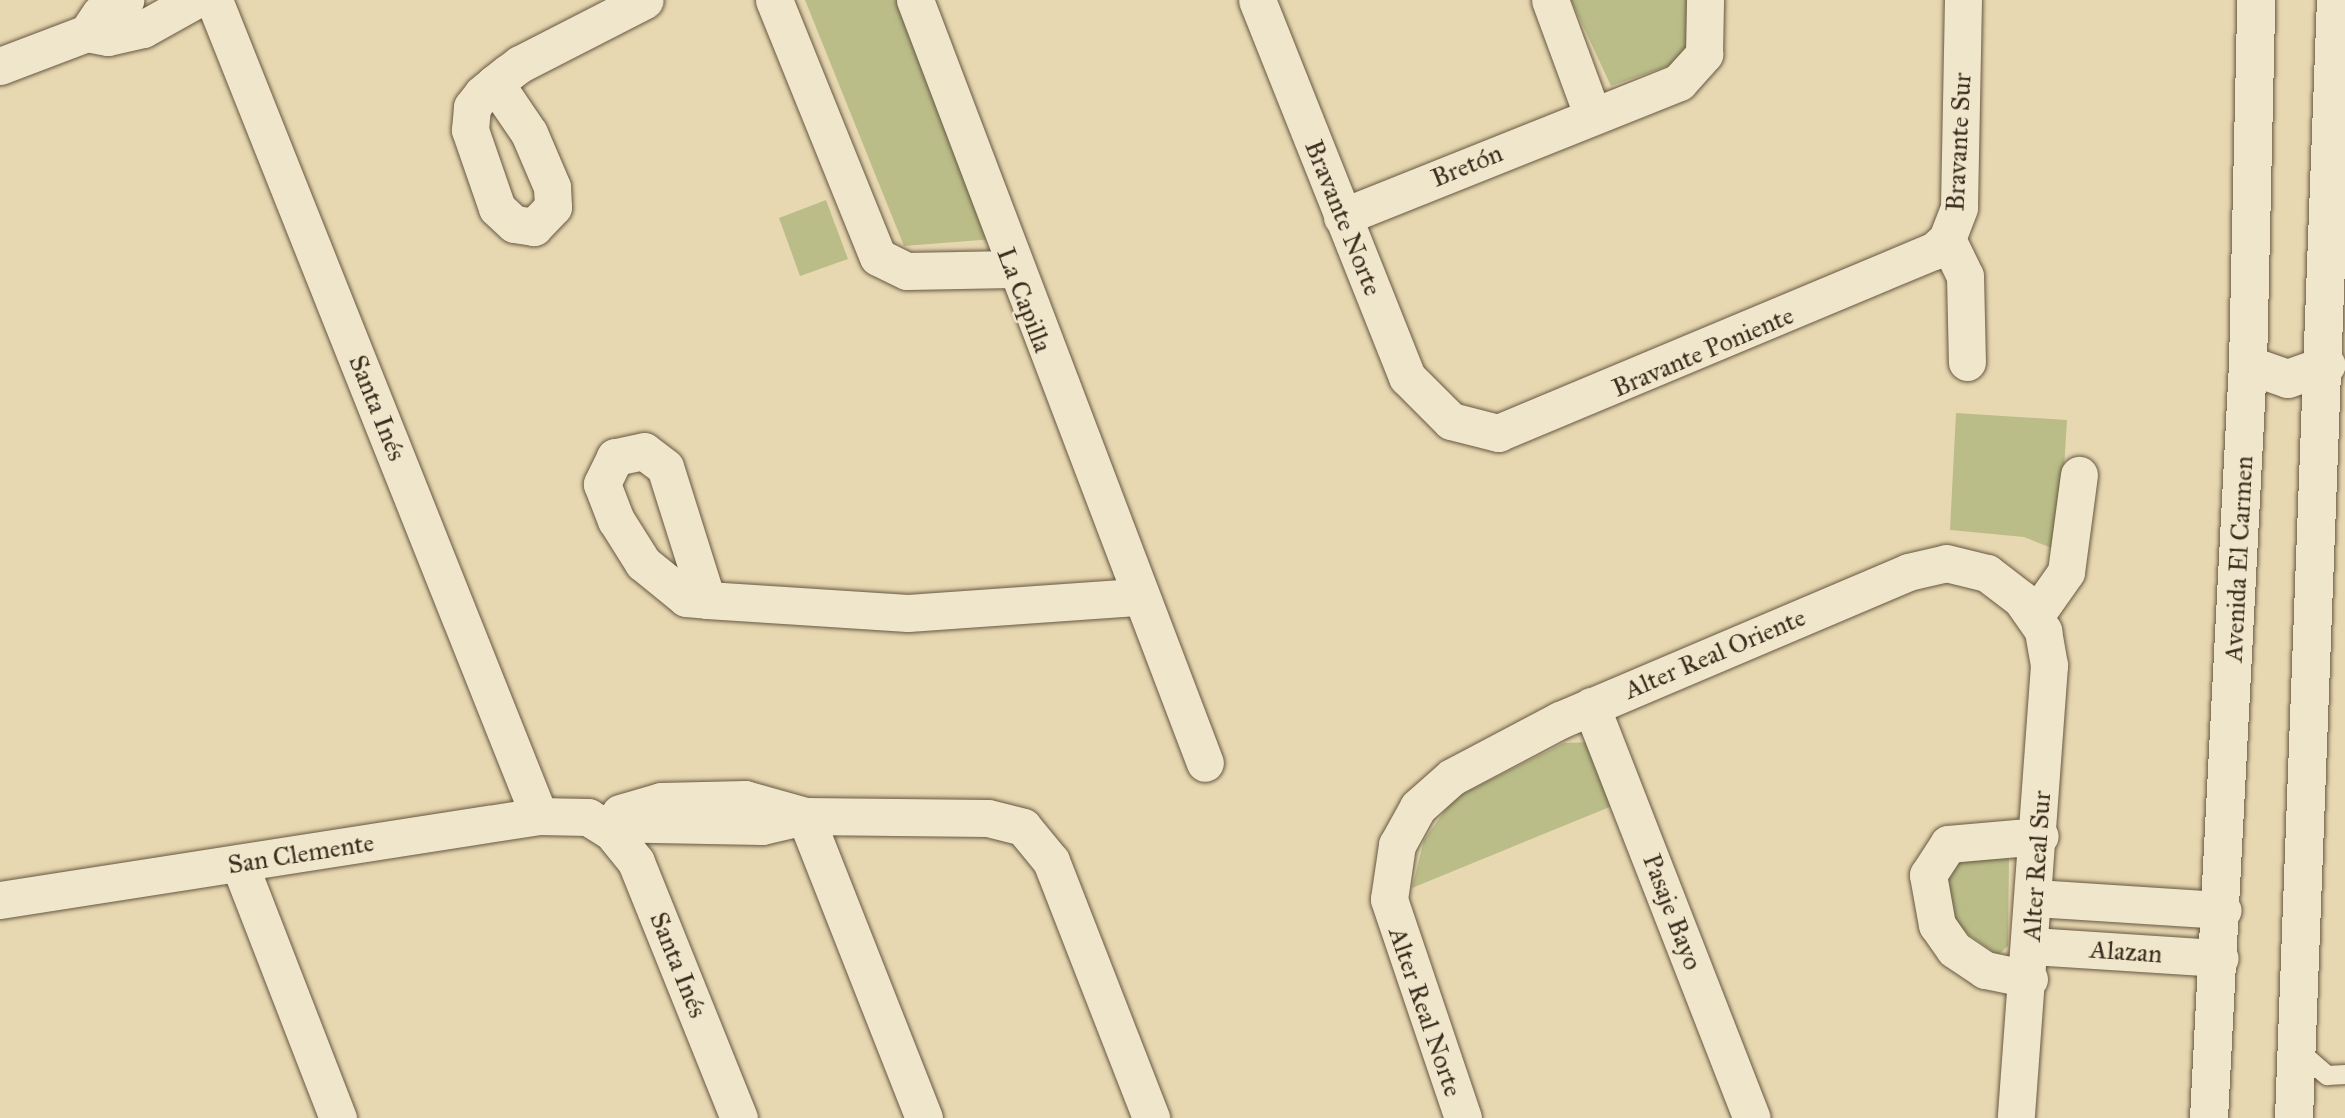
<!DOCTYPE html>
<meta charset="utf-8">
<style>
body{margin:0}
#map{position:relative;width:2345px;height:1118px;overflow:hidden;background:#e8d8b1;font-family:"IM FELL Great Primer",serif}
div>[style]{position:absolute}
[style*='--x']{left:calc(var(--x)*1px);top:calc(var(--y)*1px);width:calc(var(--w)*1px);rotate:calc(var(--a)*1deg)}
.green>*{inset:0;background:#babd88}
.roads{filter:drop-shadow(0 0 2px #665842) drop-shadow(0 0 2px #665842)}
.service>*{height:19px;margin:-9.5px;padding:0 9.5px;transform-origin:9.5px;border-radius:9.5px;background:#f0e6cc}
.minor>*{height:37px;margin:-18.5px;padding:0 18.5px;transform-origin:18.5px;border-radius:18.5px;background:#f0e6cc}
.tertiary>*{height:38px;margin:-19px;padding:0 19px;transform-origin:19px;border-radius:19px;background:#f0e6cc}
span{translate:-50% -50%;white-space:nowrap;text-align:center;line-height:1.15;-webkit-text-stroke:5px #f0e6cc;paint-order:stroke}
.street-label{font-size:26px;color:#3b2d1d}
</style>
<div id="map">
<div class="green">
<div style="clip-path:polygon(805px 0,898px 0,994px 239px,904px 246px)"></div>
<div style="clip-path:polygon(1571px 0,1694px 0,1688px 59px,1611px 86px)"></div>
<div style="clip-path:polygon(826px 200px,848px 259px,800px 276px,779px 218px)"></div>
<div style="clip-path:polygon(1956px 413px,2067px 420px,2059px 551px,2024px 537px,1950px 530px)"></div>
<div style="clip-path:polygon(1590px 742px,1617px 804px,1412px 888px,1424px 840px,1454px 798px,1564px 743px)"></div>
<div style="clip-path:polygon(1957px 855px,2009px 857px,2008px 946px,1998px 955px,1955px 925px,1945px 868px)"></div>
</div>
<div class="roads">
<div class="service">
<div style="--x:2299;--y:1051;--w:37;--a:41"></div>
<div style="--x:2327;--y:1075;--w:18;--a:-3"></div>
</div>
<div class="minor">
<div style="--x:214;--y:0;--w:878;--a:68.28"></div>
<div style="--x:774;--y:0;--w:277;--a:68"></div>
<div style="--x:878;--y:257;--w:32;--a:26"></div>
<div style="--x:907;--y:271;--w:105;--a:-1.1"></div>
<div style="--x:915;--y:0;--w:816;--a:69.19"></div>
<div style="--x:1257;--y:0;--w:406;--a:68.3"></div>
<div style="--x:1407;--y:377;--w:62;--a:45"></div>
<div style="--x:1451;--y:421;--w:49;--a:14.3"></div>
<div style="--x:1498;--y:433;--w:472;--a:-22.7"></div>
<div style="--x:1934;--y:251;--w:18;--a:-43"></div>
<div style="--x:1947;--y:239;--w:34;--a:-69"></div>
<div style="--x:1959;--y:207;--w:207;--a:-88.9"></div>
<div style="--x:1550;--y:0;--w:121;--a:69.8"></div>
<div style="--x:87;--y:33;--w:23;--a:-56"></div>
<div style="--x:100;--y:14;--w:29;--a:-29"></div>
<div style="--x:0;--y:66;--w:93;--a:-20.8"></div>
<div style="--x:87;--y:33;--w:21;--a:11"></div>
<div style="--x:108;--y:37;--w:36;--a:-13"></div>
<div style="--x:143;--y:29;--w:60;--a:-29.1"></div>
<div style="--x:495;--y:83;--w:60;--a:55.8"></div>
<div style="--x:529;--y:133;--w:59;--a:66.9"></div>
<div style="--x:552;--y:187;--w:20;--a:87"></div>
<div style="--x:553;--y:207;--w:28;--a:134"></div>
<div style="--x:534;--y:227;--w:20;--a:-171"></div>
<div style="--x:514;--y:224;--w:23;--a:-137"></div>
<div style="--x:497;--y:208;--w:83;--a:-109.1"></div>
<div style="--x:470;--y:130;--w:23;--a:-85"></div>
<div style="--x:472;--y:107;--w:16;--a:-52"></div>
<div style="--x:482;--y:94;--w:17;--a:-40"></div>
<div style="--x:495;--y:83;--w:16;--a:-38"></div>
<div style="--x:508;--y:73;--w:15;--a:-37"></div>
<div style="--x:520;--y:64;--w:140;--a:-27.1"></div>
<div style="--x:1342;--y:217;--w:363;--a:-21.8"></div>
<div style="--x:1679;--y:82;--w:38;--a:-48"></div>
<div style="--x:1704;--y:54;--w:54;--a:-88.9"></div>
<div style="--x:1947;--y:239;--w:41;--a:64.1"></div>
<div style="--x:1965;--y:276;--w:86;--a:88.7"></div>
<div style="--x:707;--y:600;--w:139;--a:-107.5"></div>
<div style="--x:665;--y:467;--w:26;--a:-143"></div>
<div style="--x:644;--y:451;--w:30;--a:168"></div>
<div style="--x:615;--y:457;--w:30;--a:116"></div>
<div style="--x:602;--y:484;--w:39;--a:69"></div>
<div style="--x:616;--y:520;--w:51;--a:57.9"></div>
<div style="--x:643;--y:563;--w:55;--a:39.1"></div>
<div style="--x:686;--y:598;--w:21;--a:5"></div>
<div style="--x:707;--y:600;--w:201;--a:3.7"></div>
<div style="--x:908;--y:613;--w:232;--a:-4"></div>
<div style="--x:2035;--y:616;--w:54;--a:-54.8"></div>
<div style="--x:2066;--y:572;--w:98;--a:-82.4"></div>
<div style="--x:1591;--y:706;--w:442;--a:68.7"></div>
<div style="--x:620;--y:813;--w:43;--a:-16.3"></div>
<div style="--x:661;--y:801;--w:84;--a:-1.4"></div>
<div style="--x:745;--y:799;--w:62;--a:15.8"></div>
<div style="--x:805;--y:816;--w:325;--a:68.5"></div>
<div style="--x:600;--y:823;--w:162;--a:1.1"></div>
<div style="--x:762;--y:826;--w:44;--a:-13.1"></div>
<div style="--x:805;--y:816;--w:183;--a:0.6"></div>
<div style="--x:988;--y:818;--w:36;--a:14"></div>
<div style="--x:1023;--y:827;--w:44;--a:50.5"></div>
<div style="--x:1051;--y:861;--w:276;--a:68.7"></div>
<div style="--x:239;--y:863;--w:274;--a:68.8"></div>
<div style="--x:2035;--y:898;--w:188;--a:3.7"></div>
<div style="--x:0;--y:900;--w:546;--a:-8.86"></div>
<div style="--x:539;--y:816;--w:49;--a:1.2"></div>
<div style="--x:588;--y:817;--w:28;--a:32"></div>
<div style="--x:612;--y:832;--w:38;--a:51"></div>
<div style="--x:636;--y:862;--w:276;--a:68.1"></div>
<div style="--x:2032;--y:946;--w:188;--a:3.7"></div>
<div style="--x:2029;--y:979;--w:45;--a:-168.4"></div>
<div style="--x:1985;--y:970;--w:37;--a:-146"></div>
<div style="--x:1954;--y:949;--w:29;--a:-125"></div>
<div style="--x:1937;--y:925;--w:51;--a:-100.2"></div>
<div style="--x:1928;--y:875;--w:37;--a:-57"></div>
<div style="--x:1948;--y:844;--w:92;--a:-5"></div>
<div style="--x:1463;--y:1118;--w:231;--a:-108.7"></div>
<div style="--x:1389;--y:899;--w:55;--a:-81.6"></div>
<div style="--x:1397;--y:845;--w:43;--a:-61.1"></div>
<div style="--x:1418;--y:807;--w:45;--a:-41.4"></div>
<div style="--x:1452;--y:777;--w:122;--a:-27.8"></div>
<div style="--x:1560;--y:720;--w:378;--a:-23"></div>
<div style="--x:1908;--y:572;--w:39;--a:-13"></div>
<div style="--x:1946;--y:563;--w:42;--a:13.7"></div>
<div style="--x:1987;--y:573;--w:43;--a:37.4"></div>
<div style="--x:2021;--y:599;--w:39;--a:55"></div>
<div style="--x:2043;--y:631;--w:35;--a:80"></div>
<div style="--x:2049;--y:665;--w:454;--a:94.2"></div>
</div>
<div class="tertiary">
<div style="--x:2248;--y:365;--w:42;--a:19.3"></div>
<div style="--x:2288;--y:379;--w:41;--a:-19.7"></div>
<div style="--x:2209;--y:1118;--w:754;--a:-87.04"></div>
<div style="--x:2248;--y:365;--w:365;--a:-88.7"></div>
<div style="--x:2294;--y:1118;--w:1119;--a:-87.85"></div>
</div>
</div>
<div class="street-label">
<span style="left:1959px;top:142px;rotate:-87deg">Bravante Sur</span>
<span style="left:1467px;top:166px;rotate:-22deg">Bretón</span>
<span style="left:1343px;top:218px;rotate:68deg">Bravante Norte</span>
<span style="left:1024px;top:300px;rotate:69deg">La Capilla</span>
<span style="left:1703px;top:352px;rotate:-23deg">Bravante Poniente</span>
<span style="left:377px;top:408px;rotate:68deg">Santa Inés</span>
<span style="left:2239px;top:559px;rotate:-87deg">Avenida El Carmen</span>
<span style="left:1715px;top:654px;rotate:-23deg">Alter Real Oriente</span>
<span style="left:301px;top:854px;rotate:-9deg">San Clemente</span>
<span style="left:2037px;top:866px;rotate:-86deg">Alter Real Sur</span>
<span style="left:1672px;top:912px;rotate:69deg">Pasaje Bayo</span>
<span style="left:2126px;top:952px;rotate:4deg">Alazan</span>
<span style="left:678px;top:965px;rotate:68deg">Santa Inés</span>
<span style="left:1425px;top:1012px;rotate:71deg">Alter Real Norte</span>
</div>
</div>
